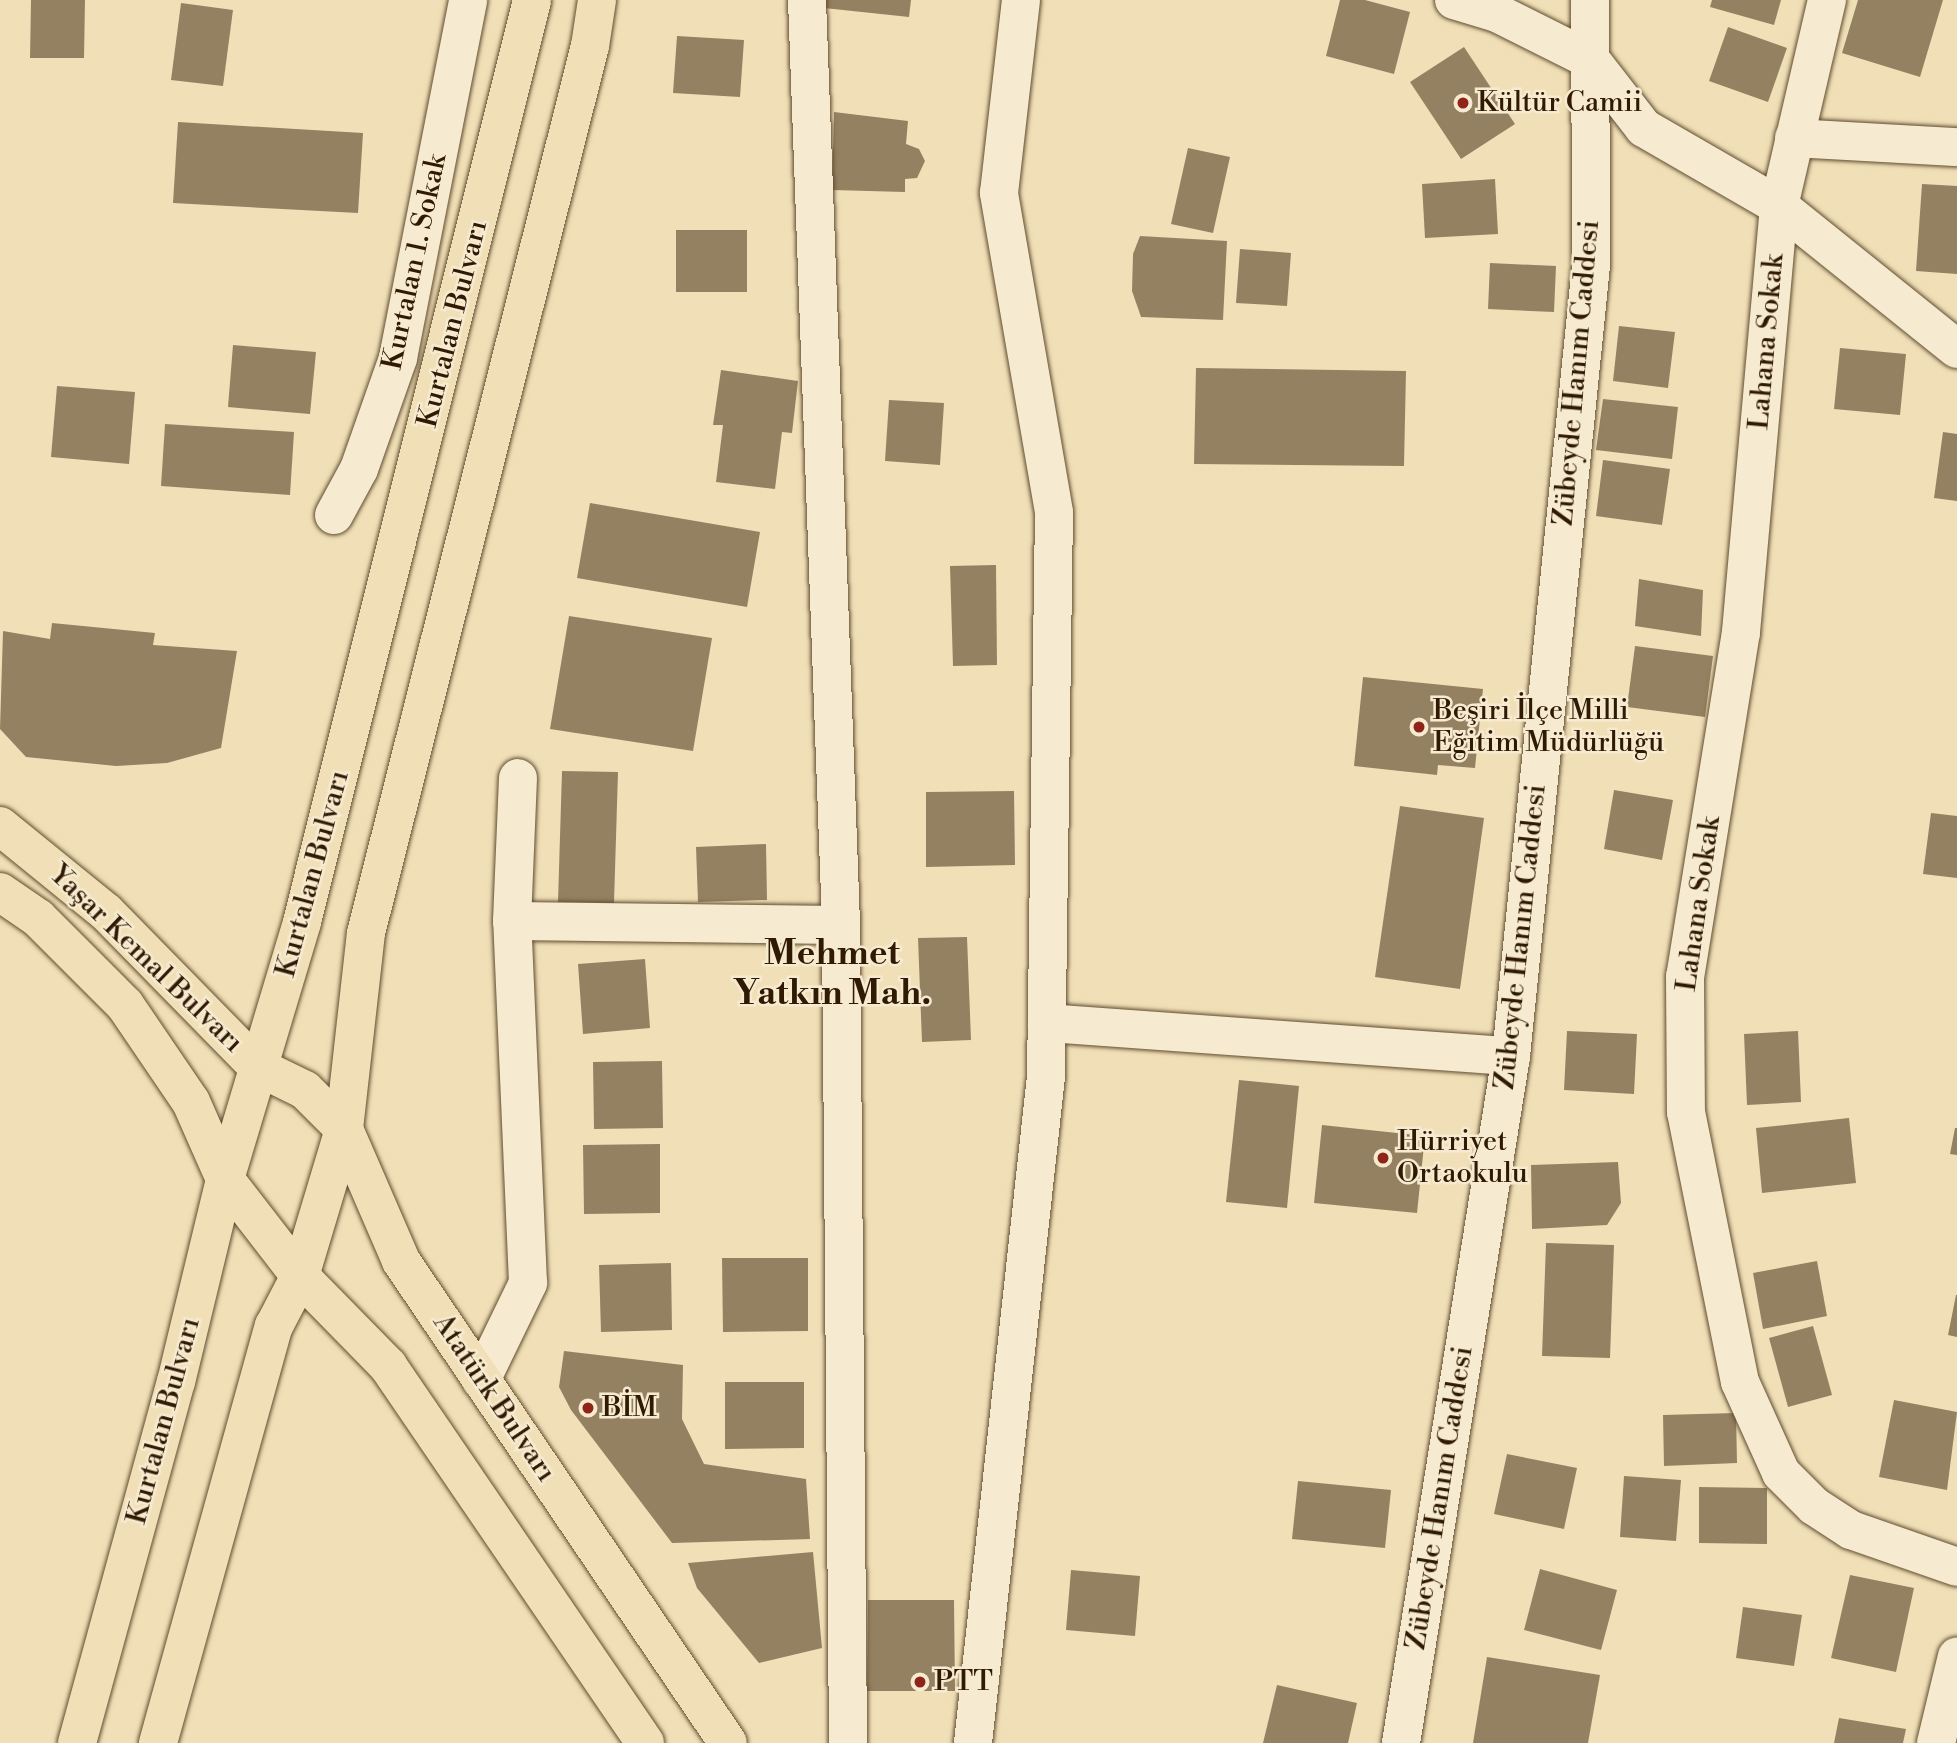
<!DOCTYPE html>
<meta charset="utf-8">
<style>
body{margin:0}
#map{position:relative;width:1957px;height:1743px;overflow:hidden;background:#f1e0b7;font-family:"Libre Bodoni",serif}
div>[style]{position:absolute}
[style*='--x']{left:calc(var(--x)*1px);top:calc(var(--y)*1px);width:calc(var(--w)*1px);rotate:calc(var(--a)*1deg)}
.building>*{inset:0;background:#948161}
.roads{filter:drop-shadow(0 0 2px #604c30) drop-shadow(0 0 2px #604c30)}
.minor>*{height:38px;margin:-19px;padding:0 19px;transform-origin:19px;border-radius:19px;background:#f6ebd0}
.major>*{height:38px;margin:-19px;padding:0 19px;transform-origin:19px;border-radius:19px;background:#f1e0b7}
.highway>*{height:38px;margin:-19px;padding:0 19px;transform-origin:19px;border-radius:19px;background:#f1e0b7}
.dots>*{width:19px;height:19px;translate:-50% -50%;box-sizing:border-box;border:4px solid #f6ebd0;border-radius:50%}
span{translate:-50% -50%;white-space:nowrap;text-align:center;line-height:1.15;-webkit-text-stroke:5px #f6ebd0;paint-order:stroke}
.poi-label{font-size:28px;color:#301a03}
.left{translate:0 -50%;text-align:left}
.street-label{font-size:28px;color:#301a03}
.district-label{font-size:35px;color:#301a03;font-weight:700}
</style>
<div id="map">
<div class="building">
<div style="clip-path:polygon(31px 0,85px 0,84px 58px,30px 58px)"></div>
<div style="clip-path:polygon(825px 0,911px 0,909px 17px,824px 8px)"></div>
<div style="clip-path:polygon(1340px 0,1365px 0,1410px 12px,1394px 74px,1326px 56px)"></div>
<div style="clip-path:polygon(1712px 0,1781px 0,1774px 25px,1710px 7px)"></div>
<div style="clip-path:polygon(1858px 0,1943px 0,1920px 77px,1842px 53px)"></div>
<div style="clip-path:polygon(181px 3px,233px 10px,223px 86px,171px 80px)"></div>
<div style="clip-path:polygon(1728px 27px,1787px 48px,1768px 102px,1709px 81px)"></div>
<div style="clip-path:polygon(677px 36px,744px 40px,740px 97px,673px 93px)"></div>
<div style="clip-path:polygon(1464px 47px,1515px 124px,1461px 159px,1410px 82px)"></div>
<div style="clip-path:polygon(834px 112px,908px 121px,906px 144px,919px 149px,925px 161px,917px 178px,905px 179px,905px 192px,832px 190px)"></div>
<div style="clip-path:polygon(178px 122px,363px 133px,358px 213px,173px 203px)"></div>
<div style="clip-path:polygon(1188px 148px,1230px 157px,1213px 233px,1171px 224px)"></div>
<div style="clip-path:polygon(1495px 179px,1498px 234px,1425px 238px,1422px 184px)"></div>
<div style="clip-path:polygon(1922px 184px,1957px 186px,1957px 274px,1916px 271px)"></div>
<div style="clip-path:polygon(676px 230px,747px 230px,747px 292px,676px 292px)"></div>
<div style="clip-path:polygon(1140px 236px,1227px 241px,1223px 320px,1141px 317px,1132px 291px,1133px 254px)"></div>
<div style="clip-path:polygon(1240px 249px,1291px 253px,1287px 306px,1236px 303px)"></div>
<div style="clip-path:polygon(1490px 263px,1556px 266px,1554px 312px,1488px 309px)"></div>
<div style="clip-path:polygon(1619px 326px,1675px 332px,1668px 388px,1613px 381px)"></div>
<div style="clip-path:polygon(233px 345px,316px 352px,310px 414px,228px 407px)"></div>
<div style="clip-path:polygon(1840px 348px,1906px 354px,1900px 415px,1834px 409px)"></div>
<div style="clip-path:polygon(1196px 368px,1406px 371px,1404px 466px,1194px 464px)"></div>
<div style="clip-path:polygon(721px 370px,798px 381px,792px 433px,782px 432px,775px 489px,716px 482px,723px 425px,713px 425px)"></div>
<div style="clip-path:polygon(57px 386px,135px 392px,129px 464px,51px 457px)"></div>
<div style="clip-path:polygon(1603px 399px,1678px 407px,1672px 459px,1596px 450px)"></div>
<div style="clip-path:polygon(889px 400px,944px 403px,940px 465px,885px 461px)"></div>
<div style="clip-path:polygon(165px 424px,294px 432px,290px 495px,161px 486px)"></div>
<div style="clip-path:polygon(1943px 432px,1957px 434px,1957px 501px,1934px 498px)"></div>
<div style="clip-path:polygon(1603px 460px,1670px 469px,1662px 525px,1596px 516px)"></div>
<div style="clip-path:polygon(590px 503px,760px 532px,747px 607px,577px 578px)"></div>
<div style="clip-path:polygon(996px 565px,997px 665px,953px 666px,950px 566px)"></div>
<div style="clip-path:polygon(1639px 579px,1703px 590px,1701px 636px,1635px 626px)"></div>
<div style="clip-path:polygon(569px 616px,712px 638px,693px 751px,550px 729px)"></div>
<div style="clip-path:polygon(52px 623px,155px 633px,153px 645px,237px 651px,221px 748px,167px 763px,116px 766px,26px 757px,0 729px,3px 631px,50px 639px)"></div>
<div style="clip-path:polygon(1635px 646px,1713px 656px,1705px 717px,1627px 707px)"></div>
<div style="clip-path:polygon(1363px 677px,1483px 689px,1475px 768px,1438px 765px,1437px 775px,1354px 766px)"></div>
<div style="clip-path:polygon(562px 771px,618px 772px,614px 903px,558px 902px)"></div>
<div style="clip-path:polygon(1614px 790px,1673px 800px,1662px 860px,1604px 849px)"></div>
<div style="clip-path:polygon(1014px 791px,1015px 865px,926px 867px,926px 792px)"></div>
<div style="clip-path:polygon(1400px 806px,1484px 818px,1460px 989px,1375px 977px)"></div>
<div style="clip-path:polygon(1931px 813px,1957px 816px,1957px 878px,1923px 874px)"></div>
<div style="clip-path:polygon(766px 844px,767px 900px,698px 902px,696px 847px)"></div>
<div style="clip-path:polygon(967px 937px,971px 1040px,922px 1042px,918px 938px)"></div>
<div style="clip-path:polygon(645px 959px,650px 1028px,583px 1034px,578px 964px)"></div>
<div style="clip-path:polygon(1567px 1031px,1637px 1034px,1634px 1094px,1564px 1090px)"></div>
<div style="clip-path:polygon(1798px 1031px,1801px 1102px,1747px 1105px,1744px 1034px)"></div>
<div style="clip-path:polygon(662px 1061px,663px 1128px,594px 1129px,593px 1062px)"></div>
<div style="clip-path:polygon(1239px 1080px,1299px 1086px,1287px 1208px,1226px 1202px)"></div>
<div style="clip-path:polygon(1849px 1118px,1856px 1183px,1762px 1193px,1756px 1128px)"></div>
<div style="clip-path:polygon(1322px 1125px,1425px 1136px,1417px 1213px,1314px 1203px)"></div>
<div style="clip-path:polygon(1955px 1128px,1957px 1128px,1957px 1155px,1950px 1154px)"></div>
<div style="clip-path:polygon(660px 1144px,660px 1213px,584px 1214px,583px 1145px)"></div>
<div style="clip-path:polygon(1618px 1162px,1621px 1203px,1607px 1225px,1532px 1229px,1531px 1165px)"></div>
<div style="clip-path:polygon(1546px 1243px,1614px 1245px,1610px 1358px,1542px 1356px)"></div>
<div style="clip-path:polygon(722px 1258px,808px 1258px,808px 1331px,723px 1332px)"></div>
<div style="clip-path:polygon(1817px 1261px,1827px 1316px,1763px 1329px,1753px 1273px)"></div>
<div style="clip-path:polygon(671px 1263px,672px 1330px,601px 1332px,599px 1265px)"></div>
<div style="clip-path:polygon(1956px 1295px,1957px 1295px,1957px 1337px,1948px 1335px)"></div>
<div style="clip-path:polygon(1813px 1326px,1832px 1395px,1788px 1407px,1769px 1338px)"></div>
<div style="clip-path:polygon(564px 1351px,683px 1365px,682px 1419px,704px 1464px,806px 1479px,810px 1539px,672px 1543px,571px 1410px,559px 1387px)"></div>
<div style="clip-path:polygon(725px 1382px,804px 1382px,804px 1448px,725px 1449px)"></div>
<div style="clip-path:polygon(1894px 1400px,1957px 1412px,1947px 1490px,1879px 1477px)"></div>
<div style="clip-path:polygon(1736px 1413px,1737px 1463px,1664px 1466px,1663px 1415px)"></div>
<div style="clip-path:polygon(1507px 1454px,1577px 1468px,1564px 1529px,1494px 1514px)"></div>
<div style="clip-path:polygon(1624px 1476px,1681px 1480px,1676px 1541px,1620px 1537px)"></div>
<div style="clip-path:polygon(1298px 1481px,1391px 1490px,1385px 1548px,1292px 1539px)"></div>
<div style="clip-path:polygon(1699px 1487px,1767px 1488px,1767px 1544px,1699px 1543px)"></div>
<div style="clip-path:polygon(813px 1552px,822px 1648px,759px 1663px,697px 1588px,688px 1563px)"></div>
<div style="clip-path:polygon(1540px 1569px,1617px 1590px,1601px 1650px,1524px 1630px)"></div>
<div style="clip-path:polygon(1071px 1570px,1140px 1576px,1135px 1636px,1066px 1630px)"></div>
<div style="clip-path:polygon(1850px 1575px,1914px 1588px,1896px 1672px,1831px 1658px)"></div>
<div style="clip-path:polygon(868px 1600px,954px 1600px,955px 1691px,867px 1691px)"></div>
<div style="clip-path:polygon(1743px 1607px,1802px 1615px,1794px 1666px,1736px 1658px)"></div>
<div style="clip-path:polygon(1487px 1657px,1600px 1675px,1588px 1743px,1473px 1743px)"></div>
<div style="clip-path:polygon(1277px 1685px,1357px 1703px,1348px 1743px,1263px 1743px)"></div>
<div style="clip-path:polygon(1839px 1718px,1906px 1729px,1903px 1743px,1834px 1743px)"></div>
</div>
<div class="roads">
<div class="minor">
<div style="--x:807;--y:0;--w:926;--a:87.89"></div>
<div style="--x:841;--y:925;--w:818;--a:89.51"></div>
<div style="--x:1454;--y:0;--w:45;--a:16.8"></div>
<div style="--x:1497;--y:13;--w:105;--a:26.6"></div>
<div style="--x:1591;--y:60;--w:86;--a:52.1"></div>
<div style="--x:1644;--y:128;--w:156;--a:30"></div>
<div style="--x:1779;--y:206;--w:228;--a:38.8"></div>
<div style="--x:1827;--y:0;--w:212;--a:103.1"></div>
<div style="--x:1779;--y:206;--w:428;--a:95.1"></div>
<div style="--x:1741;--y:632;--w:349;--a:99.2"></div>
<div style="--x:1685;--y:976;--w:136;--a:89.6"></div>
<div style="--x:1686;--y:1112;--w:275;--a:78.7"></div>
<div style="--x:1740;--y:1382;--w:100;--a:65.7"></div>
<div style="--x:1781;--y:1473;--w:47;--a:45"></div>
<div style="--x:1814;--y:1506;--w:44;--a:33"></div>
<div style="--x:1851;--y:1530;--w:112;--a:19.2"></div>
<div style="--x:1794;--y:138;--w:163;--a:3.2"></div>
<div style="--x:334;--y:515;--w:52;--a:-61.5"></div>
<div style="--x:359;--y:469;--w:118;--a:-70.6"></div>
<div style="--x:398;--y:358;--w:365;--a:-78.9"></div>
<div style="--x:512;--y:921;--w:329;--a:0.7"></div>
<div style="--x:1047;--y:1023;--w:465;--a:4.1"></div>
<div style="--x:481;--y:1380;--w:108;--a:-64.1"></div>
<div style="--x:528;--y:1283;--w:362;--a:-92.5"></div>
<div style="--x:512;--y:921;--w:143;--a:-87.6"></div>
<div style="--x:973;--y:1743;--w:671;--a:-83.75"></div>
<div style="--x:1046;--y:1076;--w:564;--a:-89.19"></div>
<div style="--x:1054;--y:512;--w:324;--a:-99.8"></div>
<div style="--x:999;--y:193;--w:194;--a:-83.5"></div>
<div style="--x:1401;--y:1743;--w:696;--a:-80.9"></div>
<div style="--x:1511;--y:1056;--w:795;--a:-84.22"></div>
<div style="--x:1591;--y:265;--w:265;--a:-90.2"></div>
<div style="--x:1936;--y:1743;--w:89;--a:-76.4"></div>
</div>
<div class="major">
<div style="--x:0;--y:826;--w:136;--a:39.1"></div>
<div style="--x:106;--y:912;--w:217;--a:45.6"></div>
<div style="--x:258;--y:1067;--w:52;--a:26.1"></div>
<div style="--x:305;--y:1090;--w:55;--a:45"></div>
<div style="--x:344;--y:1129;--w:144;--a:66.6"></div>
<div style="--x:401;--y:1261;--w:582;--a:55.85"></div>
<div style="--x:0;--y:892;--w:46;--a:34.4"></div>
<div style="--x:38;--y:918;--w:123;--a:45"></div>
<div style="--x:125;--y:1005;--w:117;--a:55.8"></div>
<div style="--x:191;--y:1102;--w:84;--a:66.2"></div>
<div style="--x:225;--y:1179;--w:123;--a:52.3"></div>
<div style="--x:300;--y:1276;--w:126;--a:45.6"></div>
<div style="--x:388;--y:1366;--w:456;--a:55.7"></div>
</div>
<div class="highway">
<div style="--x:77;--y:1743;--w:374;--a:-74.7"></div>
<div style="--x:176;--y:1382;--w:209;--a:-76.4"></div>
<div style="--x:225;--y:1179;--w:268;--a:-73.3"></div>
<div style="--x:302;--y:922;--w:950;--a:-75.99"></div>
<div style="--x:158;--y:1743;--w:433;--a:-74.5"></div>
<div style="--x:274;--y:1326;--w:56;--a:-62.5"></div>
<div style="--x:300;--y:1276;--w:153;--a:-73.3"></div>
<div style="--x:344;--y:1129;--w:197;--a:-83.6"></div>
<div style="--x:366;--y:933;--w:915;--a:-75.83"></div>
<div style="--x:590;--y:46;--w:47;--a:-81.3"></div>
</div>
</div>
<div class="dots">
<div style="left:1463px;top:103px;background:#8f2418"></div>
<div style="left:1419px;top:727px;background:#8f2418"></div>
<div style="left:1383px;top:1158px;background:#8f2418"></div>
<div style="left:588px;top:1408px;background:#8f2418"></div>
<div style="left:920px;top:1682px;background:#8f2418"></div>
</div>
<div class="poi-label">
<span class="left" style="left:1477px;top:103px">Kültür Camii</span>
<span class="left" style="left:1433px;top:727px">Beşiri İlçe Milli<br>Eğitim Müdürlüğü</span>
<span class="left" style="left:1397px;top:1158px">Hürriyet<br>Ortaokulu</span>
<span class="left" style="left:602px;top:1408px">BİM</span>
<span class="left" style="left:934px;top:1682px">PTT</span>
</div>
<div class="street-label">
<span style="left:415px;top:262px;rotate:-78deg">Kurtalan 1. Sokak</span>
<span style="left:453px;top:324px;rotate:-76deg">Kurtalan Bulvarı</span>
<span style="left:1767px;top:342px;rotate:-85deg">Lahana Sokak</span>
<span style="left:1577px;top:373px;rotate:-85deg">Zübeyde Hanım Caddesi</span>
<span style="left:313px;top:874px;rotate:-75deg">Kurtalan Bulvarı</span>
<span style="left:1699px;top:904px;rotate:-82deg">Lahana Sokak</span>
<span style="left:1521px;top:937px;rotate:-84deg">Zübeyde Hanım Caddesi</span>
<span style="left:146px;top:959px;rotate:44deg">Yaşar Kemal Bulvarı</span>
<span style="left:494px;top:1398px;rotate:56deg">Atatürk Bulvarı</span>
<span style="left:164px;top:1421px;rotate:-75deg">Kurtalan Bulvarı</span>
<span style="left:1440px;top:1498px;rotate:-81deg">Zübeyde Hanım Caddesi</span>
</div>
<div class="district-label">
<span style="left:832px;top:974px">Mehmet<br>Yatkın Mah.</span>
</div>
</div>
